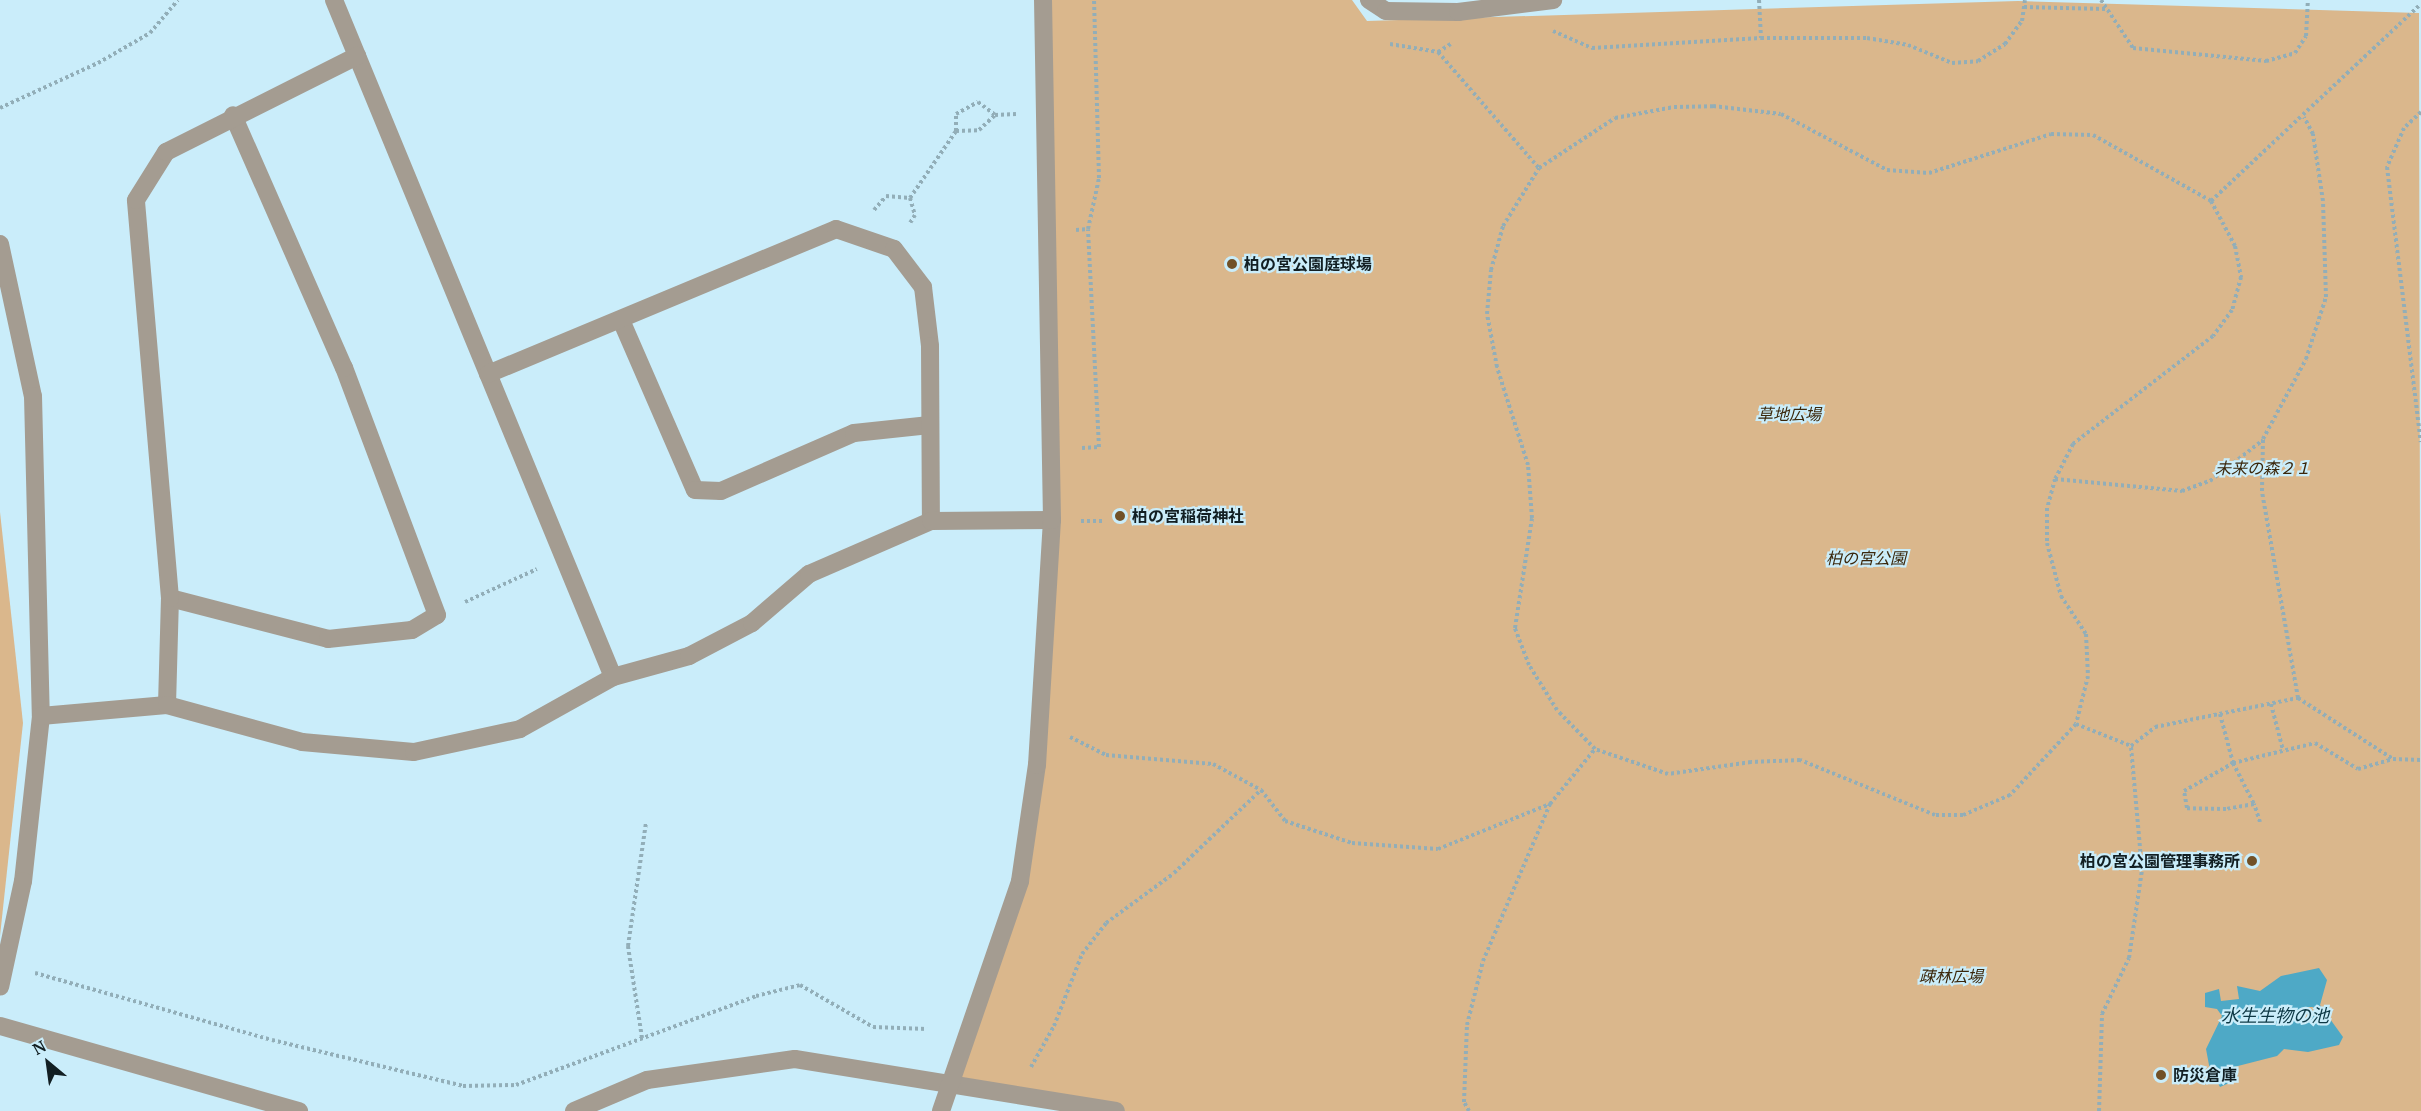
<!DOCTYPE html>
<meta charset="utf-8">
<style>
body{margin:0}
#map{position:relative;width:2421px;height:1111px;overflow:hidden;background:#caedfa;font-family:"PT Serif","Noto Sans JP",serif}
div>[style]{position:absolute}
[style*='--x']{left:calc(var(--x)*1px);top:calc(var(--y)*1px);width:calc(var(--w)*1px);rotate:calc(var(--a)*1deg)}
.green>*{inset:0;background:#dab78c}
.water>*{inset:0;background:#4ea9c6}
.path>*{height:4px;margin-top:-2px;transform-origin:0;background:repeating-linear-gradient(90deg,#92aeb8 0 3px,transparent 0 6px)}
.minor>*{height:18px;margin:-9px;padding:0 9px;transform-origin:9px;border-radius:9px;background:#a49c91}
.dots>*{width:16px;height:16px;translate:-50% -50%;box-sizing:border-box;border:3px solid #caedfa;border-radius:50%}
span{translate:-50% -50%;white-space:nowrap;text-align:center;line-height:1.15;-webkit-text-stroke:4.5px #caedfa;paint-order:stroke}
.poi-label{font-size:16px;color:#121f23;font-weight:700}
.left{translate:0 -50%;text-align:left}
.right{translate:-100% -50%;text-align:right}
.park-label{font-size:16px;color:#3b270b;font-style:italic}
.water-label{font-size:18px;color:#0c3744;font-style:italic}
.north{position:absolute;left:18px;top:1033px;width:60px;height:60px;-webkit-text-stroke:4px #caedfa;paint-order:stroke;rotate:331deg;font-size:16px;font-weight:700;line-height:24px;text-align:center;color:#121f23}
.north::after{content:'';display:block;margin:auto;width:21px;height:27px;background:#121f23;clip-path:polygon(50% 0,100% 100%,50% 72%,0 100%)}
</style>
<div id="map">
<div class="green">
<div style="clip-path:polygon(1043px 0,1352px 0,1367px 21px,2018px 1px,2419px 13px,2421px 1111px,1066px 1111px,948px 1086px,1020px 881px,1052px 520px)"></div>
<div style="clip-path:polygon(0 512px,23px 723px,0 936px)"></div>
</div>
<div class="water">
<div style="clip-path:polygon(evenodd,2319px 968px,2327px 980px,2320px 1005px,2343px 1037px,2339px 1045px,2308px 1052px,2284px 1049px,2277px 1056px,2230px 1068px,2229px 1083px,2220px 1087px,2209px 1065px,2206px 1049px,2222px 1016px,2217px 1009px,2205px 1007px,2205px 993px,2219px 989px,2221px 1001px,2239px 999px,2237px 986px,2260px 991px,2281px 976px,2319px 968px,2304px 1007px,2313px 1007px,2316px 1013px,2309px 1021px,2303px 1018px,2304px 1007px)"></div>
</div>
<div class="path">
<div style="--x:1759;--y:0;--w:38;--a:87"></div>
<div style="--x:2101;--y:0;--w:58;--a:56.3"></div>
<div style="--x:2133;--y:48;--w:134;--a:5.6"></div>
<div style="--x:2266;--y:61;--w:30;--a:-15"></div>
<div style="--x:2295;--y:53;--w:20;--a:-57"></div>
<div style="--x:2306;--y:36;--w:36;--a:-87"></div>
<div style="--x:2024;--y:7;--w:82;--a:1.4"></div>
<div style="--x:1553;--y:31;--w:43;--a:23.6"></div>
<div style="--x:1592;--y:48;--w:169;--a:-3.4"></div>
<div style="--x:1761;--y:38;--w:106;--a:0"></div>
<div style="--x:1867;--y:38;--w:42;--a:9.7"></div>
<div style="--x:1908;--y:45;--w:48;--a:22.2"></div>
<div style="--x:1952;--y:63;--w:26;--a:-4"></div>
<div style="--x:1978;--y:61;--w:32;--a:-32"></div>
<div style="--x:2005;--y:44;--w:29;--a:-54"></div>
<div style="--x:2022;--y:21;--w:21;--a:-82"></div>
<div style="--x:1390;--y:44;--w:49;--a:9.5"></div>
<div style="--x:1438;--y:52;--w:15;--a:-32"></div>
<div style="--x:1438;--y:52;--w:154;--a:49"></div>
<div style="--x:1713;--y:106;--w:68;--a:6.7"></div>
<div style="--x:1781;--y:114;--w:120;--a:27.8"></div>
<div style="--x:1887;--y:170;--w:42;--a:4.1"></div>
<div style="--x:1929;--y:173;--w:128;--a:-17.7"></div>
<div style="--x:2051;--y:134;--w:42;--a:1.4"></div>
<div style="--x:2093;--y:135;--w:135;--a:29.2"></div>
<div style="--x:2211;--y:201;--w:51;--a:61.9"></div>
<div style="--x:2235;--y:246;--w:32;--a:79"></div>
<div style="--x:2241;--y:277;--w:34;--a:105"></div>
<div style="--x:2232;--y:310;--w:32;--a:126"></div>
<div style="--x:2213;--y:336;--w:177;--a:142.4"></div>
<div style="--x:2073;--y:444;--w:39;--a:117"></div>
<div style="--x:2055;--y:479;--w:30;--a:105"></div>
<div style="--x:2047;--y:508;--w:35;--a:90"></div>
<div style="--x:2047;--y:543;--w:55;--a:75.2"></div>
<div style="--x:2061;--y:596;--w:45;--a:56.7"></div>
<div style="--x:2086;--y:634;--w:42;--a:87.3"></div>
<div style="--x:2088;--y:676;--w:49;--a:104"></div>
<div style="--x:2076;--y:724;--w:97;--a:132.9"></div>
<div style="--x:2010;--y:795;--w:51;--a:156.9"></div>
<div style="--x:1963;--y:815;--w:28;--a:180"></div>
<div style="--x:1935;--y:815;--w:146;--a:-157.8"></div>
<div style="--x:1800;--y:760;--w:49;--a:177.7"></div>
<div style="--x:1751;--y:762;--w:84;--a:171.8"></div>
<div style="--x:1668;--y:774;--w:77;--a:-161.1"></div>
<div style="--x:1595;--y:749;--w:54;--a:-134.3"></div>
<div style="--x:1557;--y:710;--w:53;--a:-121.9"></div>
<div style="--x:1529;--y:665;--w:40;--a:-111"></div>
<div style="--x:1515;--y:628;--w:111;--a:-81.2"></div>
<div style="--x:1532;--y:518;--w:53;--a:-94.3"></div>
<div style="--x:1528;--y:465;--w:103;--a:-107.6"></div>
<div style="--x:1497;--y:367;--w:54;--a:-100.7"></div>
<div style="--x:1487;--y:314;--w:44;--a:-84.8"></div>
<div style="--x:1491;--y:270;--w:46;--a:-74.7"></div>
<div style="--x:1503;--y:226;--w:68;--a:-58.2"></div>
<div style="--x:1539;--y:168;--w:91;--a:-33.3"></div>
<div style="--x:1615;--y:118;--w:60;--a:-10.6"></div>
<div style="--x:1674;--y:107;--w:39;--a:-1"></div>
<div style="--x:0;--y:108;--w:108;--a:-24.7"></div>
<div style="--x:98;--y:63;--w:60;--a:-30"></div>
<div style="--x:150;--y:33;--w:43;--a:-49.7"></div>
<div style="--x:2421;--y:112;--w:23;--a:137"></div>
<div style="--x:2404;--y:128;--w:43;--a:113.6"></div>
<div style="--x:2387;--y:167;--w:277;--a:83"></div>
<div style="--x:956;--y:131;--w:23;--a:-2"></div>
<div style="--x:979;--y:130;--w:22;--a:-43"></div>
<div style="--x:910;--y:198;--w:81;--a:-55.5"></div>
<div style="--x:956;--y:131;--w:17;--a:-90"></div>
<div style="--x:956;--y:114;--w:25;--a:-29"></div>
<div style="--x:978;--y:102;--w:21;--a:37"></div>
<div style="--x:995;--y:115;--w:21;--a:-3"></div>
<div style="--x:2211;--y:201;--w:288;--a:-43.2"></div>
<div style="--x:874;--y:210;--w:18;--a:-49"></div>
<div style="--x:886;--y:196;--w:24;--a:5"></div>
<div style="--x:910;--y:198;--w:18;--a:74"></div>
<div style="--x:915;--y:215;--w:9;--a:122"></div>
<div style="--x:1076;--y:230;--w:12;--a:-5"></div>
<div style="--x:1088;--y:229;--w:52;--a:-77.8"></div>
<div style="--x:1099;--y:178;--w:178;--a:-91.6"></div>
<div style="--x:1082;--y:448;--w:17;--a:-3"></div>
<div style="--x:1099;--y:447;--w:218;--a:-92.9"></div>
<div style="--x:2055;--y:479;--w:128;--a:5.4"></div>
<div style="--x:2182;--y:491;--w:30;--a:-20"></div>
<div style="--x:2210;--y:481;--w:67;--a:-37.7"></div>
<div style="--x:1081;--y:521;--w:23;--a:0"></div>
<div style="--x:465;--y:602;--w:79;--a:-24.6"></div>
<div style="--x:2298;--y:698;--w:210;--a:-99.9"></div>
<div style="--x:2262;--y:491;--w:52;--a:-88.9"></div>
<div style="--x:2263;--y:439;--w:91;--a:-61.7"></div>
<div style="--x:2306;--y:359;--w:65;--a:-72.1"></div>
<div style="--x:2326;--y:297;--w:96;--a:-91.8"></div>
<div style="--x:2323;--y:201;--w:68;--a:-98.5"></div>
<div style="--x:2313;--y:134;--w:19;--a:-118"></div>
<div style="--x:2271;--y:704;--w:48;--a:75.4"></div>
<div style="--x:2220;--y:714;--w:51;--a:75.1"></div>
<div style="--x:2233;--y:763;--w:46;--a:62.9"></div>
<div style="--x:2076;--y:724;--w:59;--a:21.8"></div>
<div style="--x:2131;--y:746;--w:31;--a:-38"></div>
<div style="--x:2155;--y:727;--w:146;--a:-11.5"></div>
<div style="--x:2298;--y:698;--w:113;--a:32.7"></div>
<div style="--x:2393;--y:759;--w:28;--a:2"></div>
<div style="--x:1070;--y:737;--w:40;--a:26.6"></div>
<div style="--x:1106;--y:755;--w:107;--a:4.8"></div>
<div style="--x:1213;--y:764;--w:55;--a:28.4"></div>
<div style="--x:1261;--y:790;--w:39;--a:52"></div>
<div style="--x:1285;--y:821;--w:71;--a:18.2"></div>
<div style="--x:1352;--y:843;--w:86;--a:4"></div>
<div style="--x:1438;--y:849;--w:121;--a:-21.9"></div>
<div style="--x:2260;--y:822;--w:19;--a:-108"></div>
<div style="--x:2254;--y:804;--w:28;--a:170"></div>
<div style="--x:2226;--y:809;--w:39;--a:-179"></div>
<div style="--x:2187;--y:808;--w:17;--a:-100"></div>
<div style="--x:2184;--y:791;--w:56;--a:-29.7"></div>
<div style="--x:2233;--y:763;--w:84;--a:-13.7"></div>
<div style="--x:2315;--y:743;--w:50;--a:31.2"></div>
<div style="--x:2358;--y:769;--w:35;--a:-16"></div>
<div style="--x:35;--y:973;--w:246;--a:15.8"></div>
<div style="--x:272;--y:1040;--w:196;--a:13.5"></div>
<div style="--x:463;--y:1086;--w:53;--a:-1.1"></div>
<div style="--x:516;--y:1085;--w:256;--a:-20.3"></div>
<div style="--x:756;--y:996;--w:45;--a:-14"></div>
<div style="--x:800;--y:985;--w:84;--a:29.9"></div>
<div style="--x:873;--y:1027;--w:54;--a:2.1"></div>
<div style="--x:642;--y:1038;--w:93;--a:-98.7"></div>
<div style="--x:628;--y:946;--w:124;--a:-81.7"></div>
<div style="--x:1031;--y:1067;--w:47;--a:-60.7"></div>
<div style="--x:1054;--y:1026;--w:77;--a:-68.7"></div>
<div style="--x:1082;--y:954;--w:39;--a:-52"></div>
<div style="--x:1106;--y:923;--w:84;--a:-36.3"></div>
<div style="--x:1174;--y:873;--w:120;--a:-43.7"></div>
<div style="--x:1469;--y:1111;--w:10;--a:-119"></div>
<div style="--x:1464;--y:1102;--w:77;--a:-87.8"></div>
<div style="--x:1467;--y:1025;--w:66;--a:-76"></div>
<div style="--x:1483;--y:961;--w:171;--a:-66.9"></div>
<div style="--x:1550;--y:804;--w:71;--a:-50.7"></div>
<div style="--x:2099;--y:1111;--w:97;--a:-88.2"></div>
<div style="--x:2102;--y:1014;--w:62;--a:-64.3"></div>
<div style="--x:2129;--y:958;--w:89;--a:-81.6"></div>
<div style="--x:2142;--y:870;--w:124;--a:-95.1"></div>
</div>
<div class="minor">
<div style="--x:334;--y:0;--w:732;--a:67.6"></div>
<div style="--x:1369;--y:0;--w:20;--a:33"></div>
<div style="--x:1386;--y:11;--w:72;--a:0.8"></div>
<div style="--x:1458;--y:12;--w:96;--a:-7.2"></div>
<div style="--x:0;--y:244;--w:156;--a:77.8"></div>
<div style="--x:33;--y:396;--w:320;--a:88.6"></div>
<div style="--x:41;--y:716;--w:166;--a:96.2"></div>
<div style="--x:23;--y:881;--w:108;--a:102.2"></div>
<div style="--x:621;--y:320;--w:185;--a:66.5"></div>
<div style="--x:695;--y:490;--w:26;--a:2"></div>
<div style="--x:721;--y:491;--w:145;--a:-23.6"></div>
<div style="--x:854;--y:433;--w:76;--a:-6"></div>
<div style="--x:488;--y:374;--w:377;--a:-22.6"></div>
<div style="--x:836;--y:229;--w:61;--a:19"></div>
<div style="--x:894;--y:249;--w:48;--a:52.7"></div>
<div style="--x:923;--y:287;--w:59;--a:83.2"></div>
<div style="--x:930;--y:346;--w:175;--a:89.7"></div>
<div style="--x:170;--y:598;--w:163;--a:14.5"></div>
<div style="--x:328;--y:639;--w:84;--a:-6.1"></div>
<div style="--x:412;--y:630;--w:29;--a:-31"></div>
<div style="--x:437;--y:615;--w:264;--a:-110.6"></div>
<div style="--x:344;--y:368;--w:276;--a:-113.7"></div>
<div style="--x:167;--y:705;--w:107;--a:-88.4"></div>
<div style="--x:170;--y:598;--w:399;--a:-94.9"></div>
<div style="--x:136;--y:200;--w:57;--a:-58"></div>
<div style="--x:166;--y:152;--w:214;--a:-26.7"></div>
<div style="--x:41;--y:716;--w:126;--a:-5"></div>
<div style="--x:167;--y:705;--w:140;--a:15.3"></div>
<div style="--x:302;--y:742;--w:112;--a:5.1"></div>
<div style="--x:414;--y:752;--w:108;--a:-12.2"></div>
<div style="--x:520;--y:729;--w:107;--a:-29.2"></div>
<div style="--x:613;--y:677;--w:79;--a:-15.4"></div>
<div style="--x:689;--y:656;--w:71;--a:-27.6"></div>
<div style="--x:752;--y:623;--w:75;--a:-40.7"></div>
<div style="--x:809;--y:574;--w:133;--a:-23.5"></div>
<div style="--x:931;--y:521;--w:121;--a:-0.5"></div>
<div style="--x:0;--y:1026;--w:311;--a:15.9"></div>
<div style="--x:574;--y:1111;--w:79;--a:-23"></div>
<div style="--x:647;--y:1080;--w:149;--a:-8.1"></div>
<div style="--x:795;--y:1059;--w:325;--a:9.2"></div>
<div style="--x:941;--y:1111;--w:243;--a:-71"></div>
<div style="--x:1020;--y:881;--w:117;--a:-81.7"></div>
<div style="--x:1037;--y:765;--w:245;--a:-86.5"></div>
<div style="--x:1052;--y:520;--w:520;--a:-90.99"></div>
</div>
<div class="dots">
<div style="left:1232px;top:264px;background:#715127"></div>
<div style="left:1120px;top:516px;background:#715127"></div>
<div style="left:2252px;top:861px;background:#715127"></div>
<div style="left:2161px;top:1075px;background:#715127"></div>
</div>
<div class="poi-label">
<span class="left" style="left:1244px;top:264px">柏の宮公園庭球場</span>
<span class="left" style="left:1132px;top:516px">柏の宮稲荷神社</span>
<span class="right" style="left:2240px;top:861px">柏の宮公園管理事務所</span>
<span class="left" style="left:2173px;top:1075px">防災倉庫</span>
</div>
<div class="park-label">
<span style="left:1789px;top:414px">草地広場</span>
<span style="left:2263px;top:468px">未来の森２１</span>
<span style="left:1866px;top:558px">柏の宮公園</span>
<span style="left:1951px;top:976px">疎林広場</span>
</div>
<div class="water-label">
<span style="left:2275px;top:1015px">水生生物の池</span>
</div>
<div class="north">N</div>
</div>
